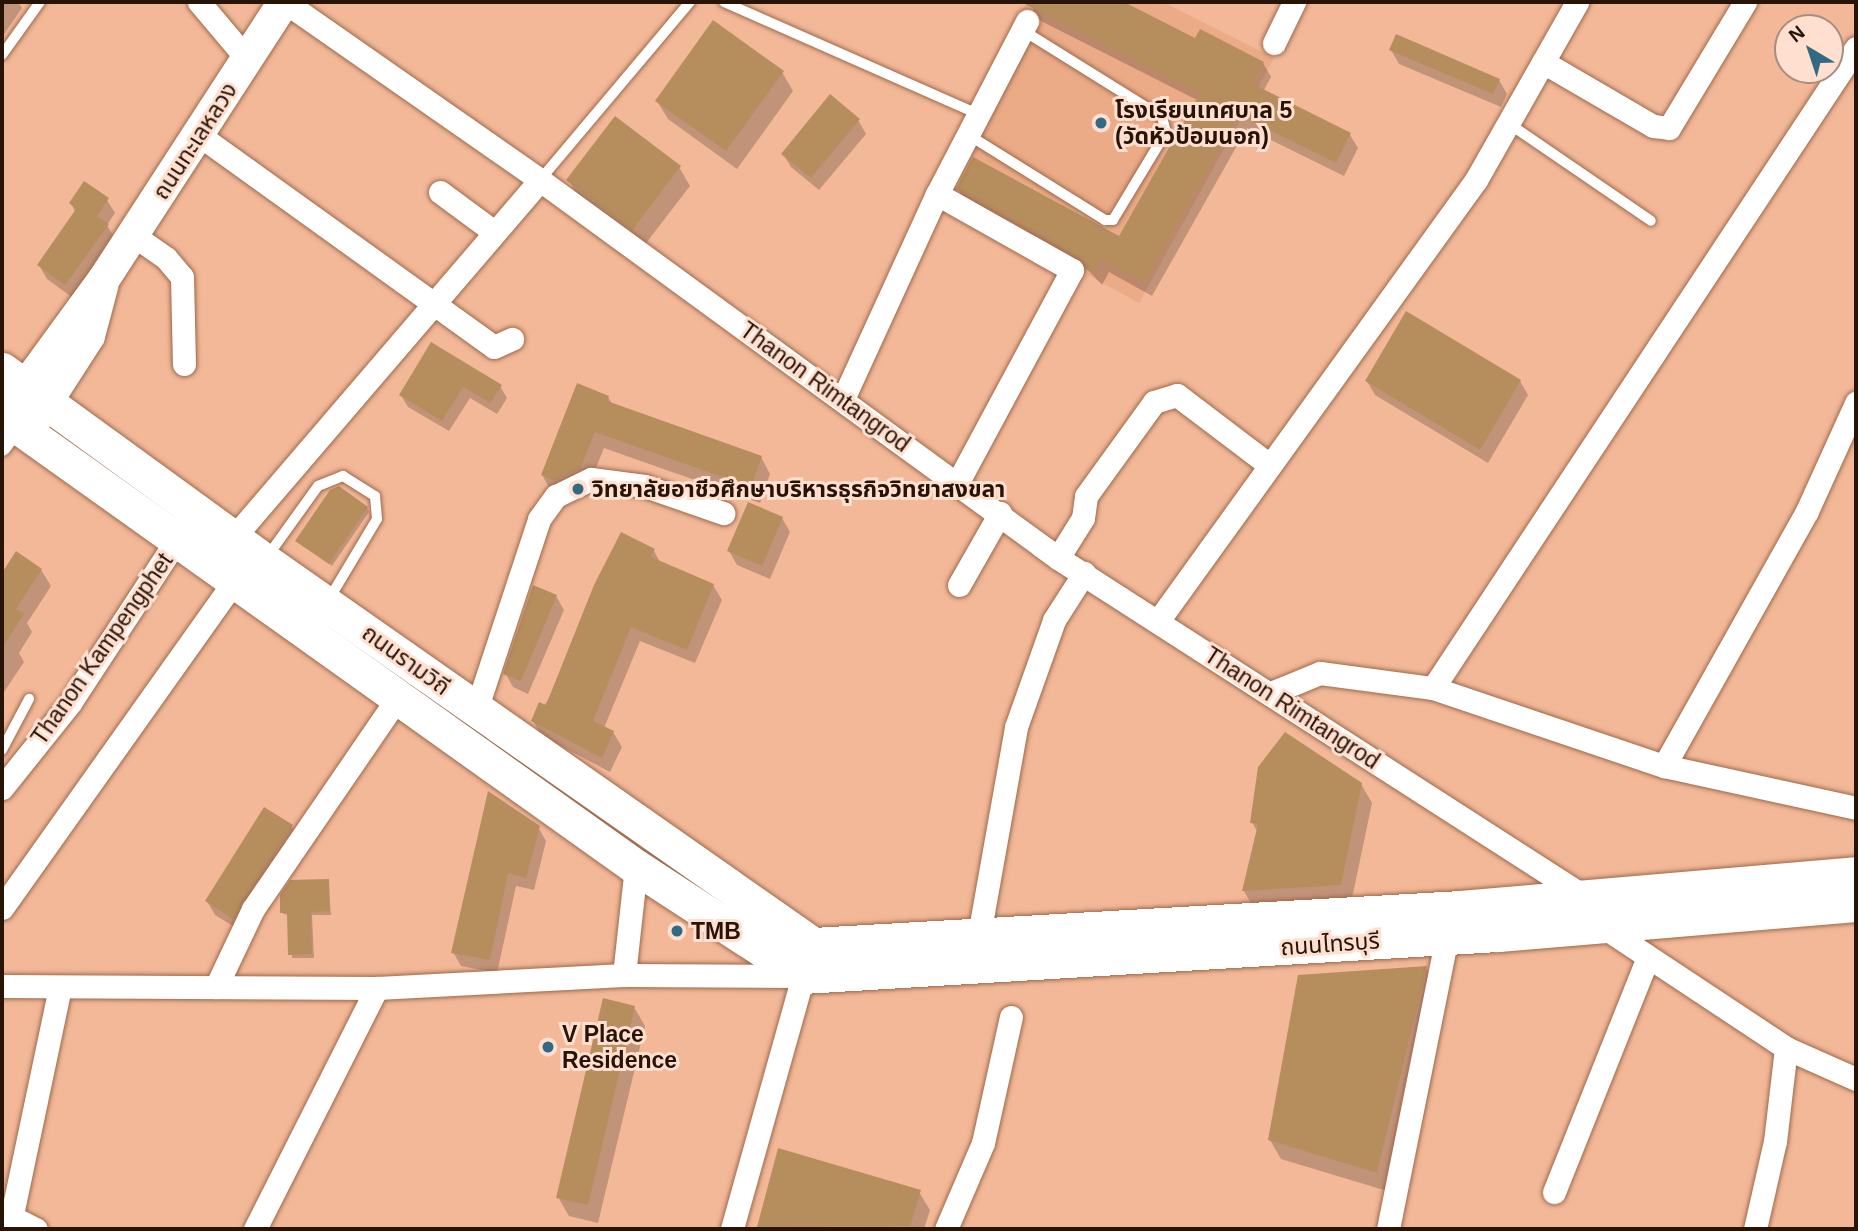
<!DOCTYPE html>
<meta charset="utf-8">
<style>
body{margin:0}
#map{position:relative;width:1858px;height:1231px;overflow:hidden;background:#f2b898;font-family:Helvetica,"Noto Sans Thai",sans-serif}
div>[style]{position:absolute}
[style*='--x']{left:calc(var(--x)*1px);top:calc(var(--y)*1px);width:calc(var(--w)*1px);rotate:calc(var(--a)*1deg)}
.built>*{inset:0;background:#ebab87}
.shadow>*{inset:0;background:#0003}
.building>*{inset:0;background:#b68e5e}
.roads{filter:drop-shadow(0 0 2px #9e694b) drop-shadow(0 0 2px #9e694b)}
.service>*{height:10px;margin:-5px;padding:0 5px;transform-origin:5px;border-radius:5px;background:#fff}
.pedestrian>*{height:18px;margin:-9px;padding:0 9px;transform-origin:9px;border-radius:9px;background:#fff}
.minor>*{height:23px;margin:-11.5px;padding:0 11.5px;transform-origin:11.5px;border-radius:11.5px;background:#fff}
.secondary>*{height:32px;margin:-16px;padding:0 16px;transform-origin:16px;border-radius:16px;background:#fff}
.primary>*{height:35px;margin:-17.5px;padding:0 17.5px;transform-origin:17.5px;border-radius:17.5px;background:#fff}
.dots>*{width:19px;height:19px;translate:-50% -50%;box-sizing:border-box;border:4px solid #ffe0d0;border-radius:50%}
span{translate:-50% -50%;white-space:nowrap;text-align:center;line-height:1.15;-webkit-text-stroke:6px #ffe0d0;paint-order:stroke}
.poi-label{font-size:23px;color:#281407;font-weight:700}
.left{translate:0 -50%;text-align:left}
.street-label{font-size:23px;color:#281407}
.frame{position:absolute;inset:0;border:4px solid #281407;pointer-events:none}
.north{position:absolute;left:1774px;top:14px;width:70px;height:70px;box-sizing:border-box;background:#ffe0d0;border:2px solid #a98e80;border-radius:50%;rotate:321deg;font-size:19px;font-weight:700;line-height:28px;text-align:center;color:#281407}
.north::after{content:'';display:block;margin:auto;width:24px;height:32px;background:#326a84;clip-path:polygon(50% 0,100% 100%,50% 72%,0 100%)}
</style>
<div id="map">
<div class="built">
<div style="clip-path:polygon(1027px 2px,1163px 2px,1274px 58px,1139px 303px,930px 188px)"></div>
</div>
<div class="shadow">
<div style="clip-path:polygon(2px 2px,18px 2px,22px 8px,2px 37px)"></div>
<div style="clip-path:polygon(1031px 2px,1120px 2px,1196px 41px,1263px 63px,1271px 77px,1263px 92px,1350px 135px,1358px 148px,1344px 176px,1247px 128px,1152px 296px,1109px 272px,1102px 285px,1089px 271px,966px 202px,958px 189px,1119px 238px,1197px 100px,1037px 19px)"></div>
<div style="clip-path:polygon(1391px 50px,1499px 80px,1507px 94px,1501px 107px,1399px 64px)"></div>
<div style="clip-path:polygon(782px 72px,793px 91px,737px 169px,668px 119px,657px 101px)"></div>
<div style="clip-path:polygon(858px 120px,866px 134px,819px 190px,791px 167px,783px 154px)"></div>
<div style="clip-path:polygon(679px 167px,690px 186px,643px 247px,579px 198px,569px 180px)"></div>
<div style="clip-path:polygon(107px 200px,115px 213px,107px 225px,115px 239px,73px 298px,47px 279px,39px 265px,75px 212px,71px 203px)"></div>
<div style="clip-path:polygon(432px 344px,500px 386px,507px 398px,497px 414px,470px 398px,449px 431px,408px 407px,401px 395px)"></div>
<div style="clip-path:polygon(1367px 381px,1520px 381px,1528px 395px,1488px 463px,1375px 395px)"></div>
<div style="clip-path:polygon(608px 397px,613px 405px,761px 457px,770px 474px,760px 503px,604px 448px,589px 485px,552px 492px,542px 475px)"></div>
<div style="clip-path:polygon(367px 508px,369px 512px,332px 566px,297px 541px)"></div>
<div style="clip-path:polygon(782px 518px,790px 532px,770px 579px,737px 565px,729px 551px)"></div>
<div style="clip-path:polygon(654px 551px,661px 564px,713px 585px,722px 600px,695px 663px,640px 641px,604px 728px,613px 732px,622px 747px,610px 772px,542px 736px,533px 721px)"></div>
<div style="clip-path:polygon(16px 554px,41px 570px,51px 586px,27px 623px,32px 632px,19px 653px,24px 662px,2px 695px,2px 576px)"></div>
<div style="clip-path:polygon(556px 596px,564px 610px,528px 694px,513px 687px,505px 673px)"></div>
<div style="clip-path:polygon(1361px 784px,1372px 803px,1351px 903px,1254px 909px,1244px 891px,1258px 833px,1252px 822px)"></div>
<div style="clip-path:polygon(292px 827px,300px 840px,241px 931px,215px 915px,207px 901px)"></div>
<div style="clip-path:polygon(538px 827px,546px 841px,534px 890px,516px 886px,497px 973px,461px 966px,453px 952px)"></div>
<div style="clip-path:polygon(328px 881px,331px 915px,312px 915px,314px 958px,292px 958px,289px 916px,282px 913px)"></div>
<div style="clip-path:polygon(1426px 968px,1436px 986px,1387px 1191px,1281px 1159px,1270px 1140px)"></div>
<div style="clip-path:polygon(634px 1007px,645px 1026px,598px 1223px,569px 1216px,558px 1197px)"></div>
<div style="clip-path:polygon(919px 1192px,930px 1210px,924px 1229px,759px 1227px)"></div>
</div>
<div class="building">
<div style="clip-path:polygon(1021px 2px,1124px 2px,1195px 38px,1200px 29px,1264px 62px,1253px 84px,1351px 133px,1336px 163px,1239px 115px,1144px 283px,1101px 259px,1094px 273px,1079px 258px,956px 189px,973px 157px,1119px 236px,1200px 93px)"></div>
<div style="clip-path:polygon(713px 20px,784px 71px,726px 151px,655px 101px)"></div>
<div style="clip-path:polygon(1396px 34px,1500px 79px,1493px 94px,1389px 50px)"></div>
<div style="clip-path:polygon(830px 94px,860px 119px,811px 178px,781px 154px)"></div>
<div style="clip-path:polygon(615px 116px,681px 166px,632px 230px,566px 180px)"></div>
<div style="clip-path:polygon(84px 181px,109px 198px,97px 216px,109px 224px,65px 285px,37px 265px,76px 209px,69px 203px)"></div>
<div style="clip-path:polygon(1406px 311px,1521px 380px,1480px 450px,1365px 381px)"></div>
<div style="clip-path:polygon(431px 342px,502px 385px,490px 403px,463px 387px,442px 421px,399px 395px)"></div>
<div style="clip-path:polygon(577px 383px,609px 396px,607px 401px,762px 456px,751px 487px,595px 432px,580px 469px,555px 481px,541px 475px)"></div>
<div style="clip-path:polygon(339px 486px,368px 507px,329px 564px,295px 541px,330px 490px)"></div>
<div style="clip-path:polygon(748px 502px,783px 517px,762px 566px,727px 551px)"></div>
<div style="clip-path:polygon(621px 532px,655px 549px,651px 557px,714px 584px,687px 650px,631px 627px,593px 721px,614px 731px,602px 758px,531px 721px,539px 702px,546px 705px,594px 585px)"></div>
<div style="clip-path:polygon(16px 551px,42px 569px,16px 609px,24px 614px,2px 648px,2px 573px)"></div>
<div style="clip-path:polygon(533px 585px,557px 595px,521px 681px,503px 674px)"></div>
<div style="clip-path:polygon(1285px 732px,1362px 783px,1341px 885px,1242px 891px,1258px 824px,1250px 823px,1258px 767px)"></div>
<div style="clip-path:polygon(488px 791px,540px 826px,526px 878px,508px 873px,490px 960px,451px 953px)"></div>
<div style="clip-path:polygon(264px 807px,293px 825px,233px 919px,205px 901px)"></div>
<div style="clip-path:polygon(329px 879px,330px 911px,311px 912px,312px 954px,288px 955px,287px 913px,280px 913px,280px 895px,290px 880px)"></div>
<div style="clip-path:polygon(1427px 966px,1377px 1173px,1268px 1140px,1298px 975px)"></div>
<div style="clip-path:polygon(603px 998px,635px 1006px,588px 1205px,556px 1198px)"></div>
<div style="clip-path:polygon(778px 1148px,921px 1190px,910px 1226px,757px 1227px)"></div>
</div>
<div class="roads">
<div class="service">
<div style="--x:724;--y:2;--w:278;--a:23.8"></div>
<div style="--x:2;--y:55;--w:65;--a:-54.4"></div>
<div style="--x:1508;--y:123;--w:173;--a:34.4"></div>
<div style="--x:967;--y:134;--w:163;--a:31.9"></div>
<div style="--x:1105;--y:220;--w:8;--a:0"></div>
<div style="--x:1113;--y:220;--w:103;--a:-58.9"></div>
<div style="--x:1166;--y:132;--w:16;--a:-105"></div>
<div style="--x:1162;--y:117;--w:165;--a:-148.1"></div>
<div style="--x:540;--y:180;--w:233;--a:-49.9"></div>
<div style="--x:267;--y:557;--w:87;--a:-54.3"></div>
<div style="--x:318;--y:486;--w:27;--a:-22"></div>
<div style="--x:343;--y:476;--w:38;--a:32"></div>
<div style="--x:375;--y:496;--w:23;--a:85"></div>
<div style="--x:377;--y:519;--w:96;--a:120.9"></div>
<div style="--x:2;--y:750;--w:58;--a:-62.1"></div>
</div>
<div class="pedestrian">
<div style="--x:2;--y:447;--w:26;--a:-54"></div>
</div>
<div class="minor">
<div style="--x:199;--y:2;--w:75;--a:49.9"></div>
<div style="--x:285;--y:2;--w:311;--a:34.9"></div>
<div style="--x:540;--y:180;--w:641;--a:36.12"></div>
<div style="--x:1058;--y:558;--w:627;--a:32.75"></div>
<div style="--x:1274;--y:43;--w:46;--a:-64"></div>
<div style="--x:1543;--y:62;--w:127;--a:30.2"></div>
<div style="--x:1653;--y:126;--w:16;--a:7"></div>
<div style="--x:1669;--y:128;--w:147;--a:-58.9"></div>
<div style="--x:199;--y:135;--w:363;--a:35.7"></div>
<div style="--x:494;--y:347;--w:20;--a:-24"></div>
<div style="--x:440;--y:192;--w:67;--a:36.5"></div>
<div style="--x:937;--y:194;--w:155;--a:29.4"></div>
<div style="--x:1072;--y:270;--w:243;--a:118.3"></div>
<div style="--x:133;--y:235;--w:40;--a:34.9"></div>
<div style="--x:166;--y:258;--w:25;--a:50"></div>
<div style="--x:182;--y:277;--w:87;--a:88.7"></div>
<div style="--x:843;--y:399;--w:226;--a:-65.4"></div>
<div style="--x:937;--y:194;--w:195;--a:-62.5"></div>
<div style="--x:234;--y:537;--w:470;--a:-49.4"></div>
<div style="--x:1058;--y:558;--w:47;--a:-58"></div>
<div style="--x:1083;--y:518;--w:22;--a:-82"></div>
<div style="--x:1086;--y:496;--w:116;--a:-54.1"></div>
<div style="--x:1154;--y:402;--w:24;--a:-17"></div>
<div style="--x:1177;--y:395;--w:114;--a:37.2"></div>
<div style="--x:959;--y:585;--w:83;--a:-60.3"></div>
<div style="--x:1158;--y:621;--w:544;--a:-54.21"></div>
<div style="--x:1476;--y:180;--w:205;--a:-60.4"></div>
<div style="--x:1433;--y:688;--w:767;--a:-56.54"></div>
<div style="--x:1271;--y:693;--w:53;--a:-22.2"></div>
<div style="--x:1320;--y:673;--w:114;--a:7.6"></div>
<div style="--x:1433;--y:688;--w:244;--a:18.7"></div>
<div style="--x:1664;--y:766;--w:197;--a:12.3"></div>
<div style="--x:476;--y:710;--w:201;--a:-71.7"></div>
<div style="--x:539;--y:519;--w:29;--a:-54"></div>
<div style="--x:556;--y:496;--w:39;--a:-26"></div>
<div style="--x:591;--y:479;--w:54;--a:7.4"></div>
<div style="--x:645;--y:486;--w:83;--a:19.1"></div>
<div style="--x:1664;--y:766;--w:292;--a:-60.7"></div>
<div style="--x:1807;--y:511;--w:119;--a:-65.6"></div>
<div style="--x:2;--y:788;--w:109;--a:-51.3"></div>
<div style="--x:70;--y:703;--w:194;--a:-56.8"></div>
<div style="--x:2;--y:908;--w:400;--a:-54.6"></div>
<div style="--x:1602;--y:926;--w:221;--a:33.5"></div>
<div style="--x:1786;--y:1048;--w:94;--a:96.7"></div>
<div style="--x:1775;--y:1141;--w:90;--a:102.8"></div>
<div style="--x:979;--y:935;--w:211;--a:-79.9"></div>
<div style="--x:1016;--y:727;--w:114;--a:-70.4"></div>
<div style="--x:1054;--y:620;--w:56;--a:-57.4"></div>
<div style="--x:624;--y:975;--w:109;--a:-83.7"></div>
<div style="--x:2;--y:986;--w:375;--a:0.3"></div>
<div style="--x:377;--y:988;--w:247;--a:-3"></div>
<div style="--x:624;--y:975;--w:179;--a:0.3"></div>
<div style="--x:803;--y:976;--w:263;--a:105.7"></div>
<div style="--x:216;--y:987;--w:86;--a:-64.6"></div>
<div style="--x:253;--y:909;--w:257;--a:-55.6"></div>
<div style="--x:1786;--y:1048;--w:77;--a:23.9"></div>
<div style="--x:1554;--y:1192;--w:250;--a:-68.2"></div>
<div style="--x:2;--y:1212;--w:38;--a:27"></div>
<div style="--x:9;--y:1229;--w:247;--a:-78.1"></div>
<div style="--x:255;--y:1229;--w:270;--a:-63.2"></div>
<div style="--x:946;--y:1229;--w:94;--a:-66.7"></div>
<div style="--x:983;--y:1143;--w:129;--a:-77.5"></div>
<div style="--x:1388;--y:1229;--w:299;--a:-78.6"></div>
</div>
<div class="secondary">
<div style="--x:4;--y:416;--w:170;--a:-53.9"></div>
<div style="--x:104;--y:279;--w:330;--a:-57"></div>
<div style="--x:33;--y:423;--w:103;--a:-57.2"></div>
<div style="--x:89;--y:336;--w:51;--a:-75.1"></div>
</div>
<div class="primary">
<div style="--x:2;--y:370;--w:325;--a:36"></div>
<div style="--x:265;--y:561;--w:669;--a:35.02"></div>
<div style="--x:2;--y:415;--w:779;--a:35.49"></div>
<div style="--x:636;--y:867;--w:199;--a:33.1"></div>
<div style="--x:813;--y:945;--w:648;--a:-3.27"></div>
<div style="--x:1460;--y:908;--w:397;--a:-4.9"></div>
<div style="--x:803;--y:976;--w:696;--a:-3.46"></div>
<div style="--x:1498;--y:934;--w:359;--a:-4.8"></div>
</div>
</div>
<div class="dots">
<div style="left:1101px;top:123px;background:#326a84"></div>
<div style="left:578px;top:489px;background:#326a84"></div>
<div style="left:677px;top:931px;background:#326a84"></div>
<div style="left:548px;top:1047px;background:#326a84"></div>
</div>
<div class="poi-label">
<span class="left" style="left:1115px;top:123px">โรงเรียนเทศบาล 5<br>(วัดหัวป้อมนอก)</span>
<span class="left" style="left:592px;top:489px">วิทยาลัยอาชีวศึกษาบริหารธุรกิจวิทยาสงขลา</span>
<span class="left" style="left:691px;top:931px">TMB</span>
<span class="left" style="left:562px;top:1047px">V Place<br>Residence</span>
</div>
<div class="street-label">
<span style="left:195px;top:141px;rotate:-57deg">ถนนทะเลหลวง</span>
<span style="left:825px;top:387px;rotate:36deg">Thanon Rimtangrod</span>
<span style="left:102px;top:649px;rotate:-55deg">Thanon Kampengphet</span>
<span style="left:406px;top:660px;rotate:36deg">ถนนรามวิถี</span>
<span style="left:1292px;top:708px;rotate:33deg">Thanon Rimtangrod</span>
<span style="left:1330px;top:944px;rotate:-4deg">ถนนไทรบุรี</span>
</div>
<div class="frame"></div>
<div class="north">N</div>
</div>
